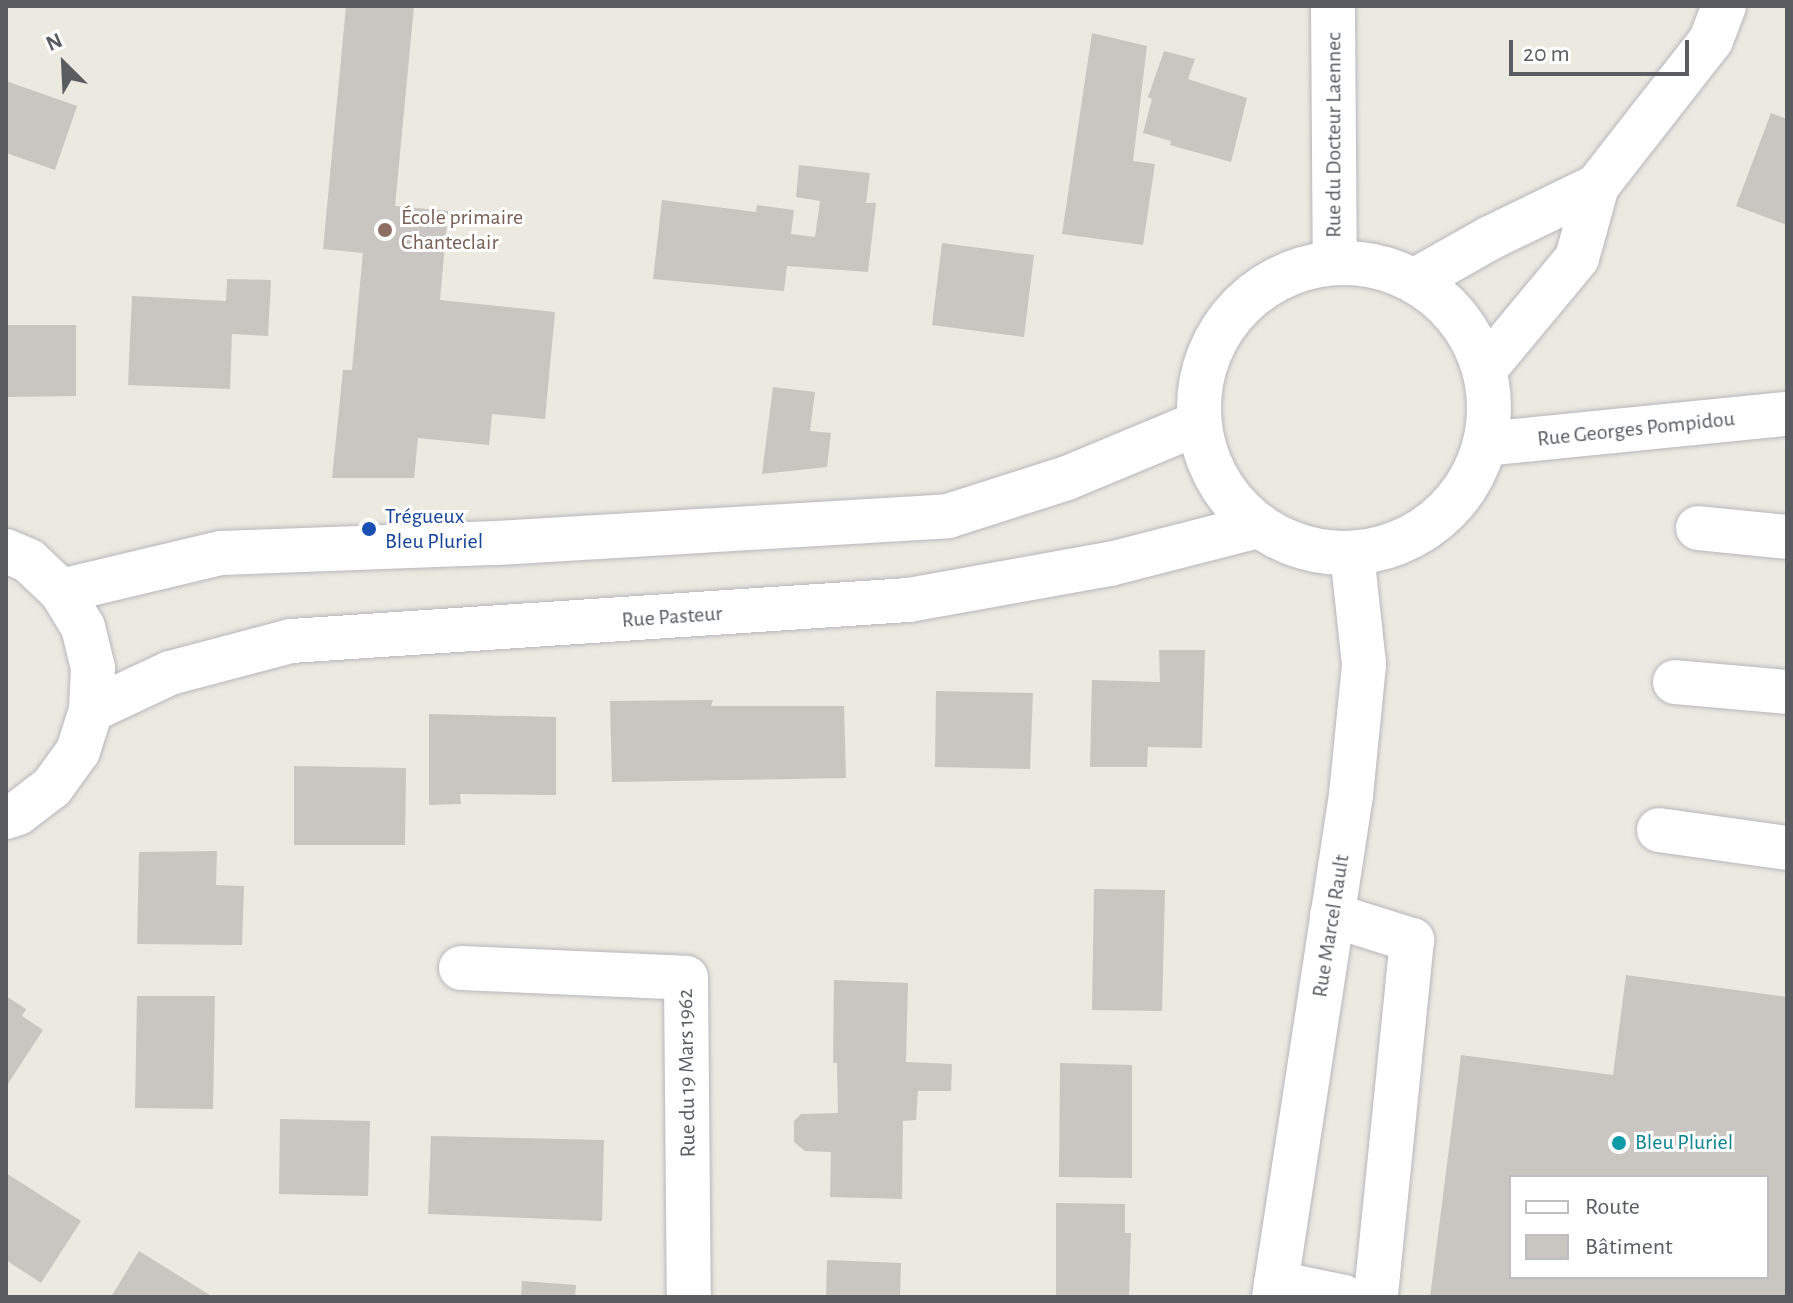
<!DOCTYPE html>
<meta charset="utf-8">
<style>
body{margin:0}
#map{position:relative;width:1793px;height:1303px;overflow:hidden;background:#ece9e1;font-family:"Alegreya Sans",sans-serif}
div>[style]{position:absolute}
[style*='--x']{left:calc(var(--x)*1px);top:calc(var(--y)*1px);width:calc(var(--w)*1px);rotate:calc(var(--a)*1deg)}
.building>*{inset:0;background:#c9c5c0}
.roads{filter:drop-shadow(0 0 2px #b4b7bb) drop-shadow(0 0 2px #b4b7bb)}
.minor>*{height:44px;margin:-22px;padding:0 22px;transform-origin:22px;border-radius:22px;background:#fff}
.minor>.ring{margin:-22px;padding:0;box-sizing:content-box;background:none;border:44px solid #fff;border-radius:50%}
.dots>*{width:22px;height:22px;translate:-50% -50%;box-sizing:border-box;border:4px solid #fff;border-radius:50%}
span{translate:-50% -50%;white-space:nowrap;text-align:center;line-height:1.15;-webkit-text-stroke:6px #fff;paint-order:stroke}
.street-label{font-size:22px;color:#595d61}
.education-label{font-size:22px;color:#785e54}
.left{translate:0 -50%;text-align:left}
.transit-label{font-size:22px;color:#164399}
.culture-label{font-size:22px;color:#0d838f}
.frame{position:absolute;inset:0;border:8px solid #595d61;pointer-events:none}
.legend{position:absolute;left:1509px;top:1175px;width:260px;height:104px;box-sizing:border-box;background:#fff;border:2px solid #bdbec0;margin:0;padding:10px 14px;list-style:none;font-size:24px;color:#595d61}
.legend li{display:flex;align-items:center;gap:16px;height:40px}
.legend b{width:40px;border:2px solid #bdbec0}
.north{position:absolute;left:24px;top:24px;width:80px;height:80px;-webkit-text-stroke:6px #fff;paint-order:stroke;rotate:336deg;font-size:22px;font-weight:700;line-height:32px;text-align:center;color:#595d61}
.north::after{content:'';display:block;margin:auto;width:28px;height:36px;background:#595d61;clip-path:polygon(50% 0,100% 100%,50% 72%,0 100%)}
.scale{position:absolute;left:1509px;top:40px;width:180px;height:36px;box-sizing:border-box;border:4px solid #595d61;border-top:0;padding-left:10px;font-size:24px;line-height:28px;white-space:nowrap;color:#595d61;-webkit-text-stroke:6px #fff;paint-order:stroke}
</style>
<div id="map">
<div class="building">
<div style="clip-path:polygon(346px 6px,414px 6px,395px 206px,448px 211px,440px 300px,555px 312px,545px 419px,492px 414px,489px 445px,418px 438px,414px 478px,332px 478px,343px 370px,352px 370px,363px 253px,323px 249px)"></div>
<div style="clip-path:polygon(1092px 33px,1147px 46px,1133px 161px,1155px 164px,1143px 245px,1062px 234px)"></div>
<div style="clip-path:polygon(1164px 51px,1195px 59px,1188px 79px,1247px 98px,1231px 162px,1170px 145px,1171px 141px,1143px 133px,1152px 99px,1148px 97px)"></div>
<div style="clip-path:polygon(6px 81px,77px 106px,55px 170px,6px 153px)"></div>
<div style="clip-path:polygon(1771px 113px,1787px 119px,1787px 225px,1736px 206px)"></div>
<div style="clip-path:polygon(799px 165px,870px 173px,866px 203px,876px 203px,868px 272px,787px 266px,784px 291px,653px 279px,662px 200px,756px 212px,757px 205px,794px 210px,791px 234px,815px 237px,820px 201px,796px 197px)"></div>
<div style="clip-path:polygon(942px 243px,1034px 255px,1024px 337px,932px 325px)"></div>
<div style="clip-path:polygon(227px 279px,271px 280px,268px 336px,232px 334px,230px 389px,128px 385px,132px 296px,226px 301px)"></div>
<div style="clip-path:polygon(6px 325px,76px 325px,76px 396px,6px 397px)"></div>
<div style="clip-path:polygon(773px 387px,815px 392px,810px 431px,831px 433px,827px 467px,762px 474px)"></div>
<div style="clip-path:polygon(1159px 650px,1205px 650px,1202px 748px,1148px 747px,1147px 767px,1090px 767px,1092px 680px,1160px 682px)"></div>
<div style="clip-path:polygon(936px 691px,1033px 693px,1030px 769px,935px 767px)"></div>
<div style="clip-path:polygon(713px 700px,711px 706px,844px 706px,846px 778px,612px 782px,610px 701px)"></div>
<div style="clip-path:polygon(429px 714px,556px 717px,556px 795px,460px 794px,461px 804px,429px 805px)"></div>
<div style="clip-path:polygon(294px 766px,406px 768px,405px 845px,294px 845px)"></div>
<div style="clip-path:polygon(217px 851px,216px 885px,244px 886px,242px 945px,137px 944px,139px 852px)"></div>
<div style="clip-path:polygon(1094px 889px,1165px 890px,1162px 1011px,1092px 1010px)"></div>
<div style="clip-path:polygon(evenodd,1626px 975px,1787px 997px,1787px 1297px,1430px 1297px,1461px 1055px,1613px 1075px,1626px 975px,1511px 1177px,1767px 1177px,1767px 1277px,1511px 1277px,1511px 1177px)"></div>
<div style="clip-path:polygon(834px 980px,908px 983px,906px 1062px,952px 1064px,951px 1091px,918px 1091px,916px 1120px,903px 1121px,902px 1199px,830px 1197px,831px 1152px,805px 1151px,794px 1142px,794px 1121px,801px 1114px,838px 1113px,837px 1063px,833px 1063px)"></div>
<div style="clip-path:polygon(6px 996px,26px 1009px,22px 1016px,43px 1030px,6px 1087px)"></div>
<div style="clip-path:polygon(137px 996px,215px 996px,213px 1109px,135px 1108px)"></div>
<div style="clip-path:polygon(1060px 1063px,1132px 1065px,1132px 1178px,1059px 1177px)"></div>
<div style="clip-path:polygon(280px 1119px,370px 1121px,368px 1196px,279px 1194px)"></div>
<div style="clip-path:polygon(431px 1136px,604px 1140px,602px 1221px,428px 1214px)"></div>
<div style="clip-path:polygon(6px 1173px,81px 1221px,41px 1283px,6px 1260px)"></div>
<div style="clip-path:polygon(1056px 1203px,1125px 1204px,1125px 1233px,1131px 1233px,1129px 1297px,1056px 1297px)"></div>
<div style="clip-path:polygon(139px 1251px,213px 1297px,111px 1297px)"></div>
<div style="clip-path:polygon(827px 1260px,901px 1263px,900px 1297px,826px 1297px)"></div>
<div style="clip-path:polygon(522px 1281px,576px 1285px,575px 1297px,521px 1297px)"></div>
</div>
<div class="roads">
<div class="minor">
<div style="--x:1333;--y:6;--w:257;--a:89.6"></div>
<div class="ring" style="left:1199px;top:263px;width:246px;height:246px"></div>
<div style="--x:1414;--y:281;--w:87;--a:-29.5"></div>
<div style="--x:1490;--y:238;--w:119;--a:-25.9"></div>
<div style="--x:1485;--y:369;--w:144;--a:-50.3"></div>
<div style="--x:1577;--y:258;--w:75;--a:-74.5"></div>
<div style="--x:1597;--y:186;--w:185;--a:-52"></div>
<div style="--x:1711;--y:40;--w:36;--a:-69"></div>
<div style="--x:1485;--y:444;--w:303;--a:-5.7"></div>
<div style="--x:1698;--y:528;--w:89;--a:5.8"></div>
<div style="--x:6;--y:551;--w:25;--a:23"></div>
<div style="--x:29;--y:561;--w:44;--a:43.2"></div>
<div style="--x:61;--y:591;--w:42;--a:58.6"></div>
<div style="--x:83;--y:627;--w:42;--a:76.3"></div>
<div style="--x:93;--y:668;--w:42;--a:92.7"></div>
<div style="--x:91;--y:710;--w:43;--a:107.6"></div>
<div style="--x:78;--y:751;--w:44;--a:125.8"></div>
<div style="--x:52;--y:787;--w:43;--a:142.6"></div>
<div style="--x:18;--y:813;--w:13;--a:162"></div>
<div style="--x:61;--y:591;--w:164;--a:-13.4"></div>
<div style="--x:221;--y:553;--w:276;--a:-2.1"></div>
<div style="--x:497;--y:543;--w:452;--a:-3.4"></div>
<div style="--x:948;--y:516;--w:125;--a:-17.7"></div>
<div style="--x:1067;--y:478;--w:143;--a:-22.6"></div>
<div style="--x:1675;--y:682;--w:112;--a:5.1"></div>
<div style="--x:91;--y:710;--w:87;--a:-25.1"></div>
<div style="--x:170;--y:673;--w:125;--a:-14.8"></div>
<div style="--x:291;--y:641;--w:619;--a:-3.8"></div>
<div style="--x:909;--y:600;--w:204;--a:-10.2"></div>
<div style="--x:1110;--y:564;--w:153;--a:-14.4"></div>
<div style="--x:1659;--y:830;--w:129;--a:8"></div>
<div style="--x:1332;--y:915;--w:84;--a:17.4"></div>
<div style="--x:1412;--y:940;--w:359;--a:95.8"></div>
<div style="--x:461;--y:968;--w:225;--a:2.5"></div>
<div style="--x:686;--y:978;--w:319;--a:89.5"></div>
<div style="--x:1276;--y:1283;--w:69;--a:11.6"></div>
<div style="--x:1274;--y:1297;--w:508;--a:-81.28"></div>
<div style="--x:1351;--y:795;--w:132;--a:-84.3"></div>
<div style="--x:1364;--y:664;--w:111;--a:-96.2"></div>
</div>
</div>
<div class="dots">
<div style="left:385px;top:230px;background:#8d6e63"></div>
<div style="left:369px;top:529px;background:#1a4fb4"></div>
<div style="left:1619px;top:1143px;background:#0f9aa8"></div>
</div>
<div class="street-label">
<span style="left:1334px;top:135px;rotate:-90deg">Rue du Docteur Laennec</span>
<span style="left:1636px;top:429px;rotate:-6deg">Rue Georges Pompidou</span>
<span style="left:672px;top:617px;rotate:-4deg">Rue Pasteur</span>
<span style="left:1331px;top:926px;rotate:-81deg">Rue Marcel Rault</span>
<span style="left:687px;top:1073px;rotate:-91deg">Rue du 19 Mars 1962</span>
</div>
<div class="education-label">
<span class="left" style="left:401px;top:230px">École primaire<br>Chanteclair</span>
</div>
<div class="transit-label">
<span class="left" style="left:385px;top:529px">Trégueux<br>Bleu Pluriel</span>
</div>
<div class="culture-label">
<span class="left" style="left:1635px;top:1143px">Bleu Pluriel</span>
</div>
<div class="frame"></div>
<ul class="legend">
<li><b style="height:10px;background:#fff"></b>Route</li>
<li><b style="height:22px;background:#c9c5c0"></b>Bâtiment</li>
</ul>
<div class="north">N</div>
<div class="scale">20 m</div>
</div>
